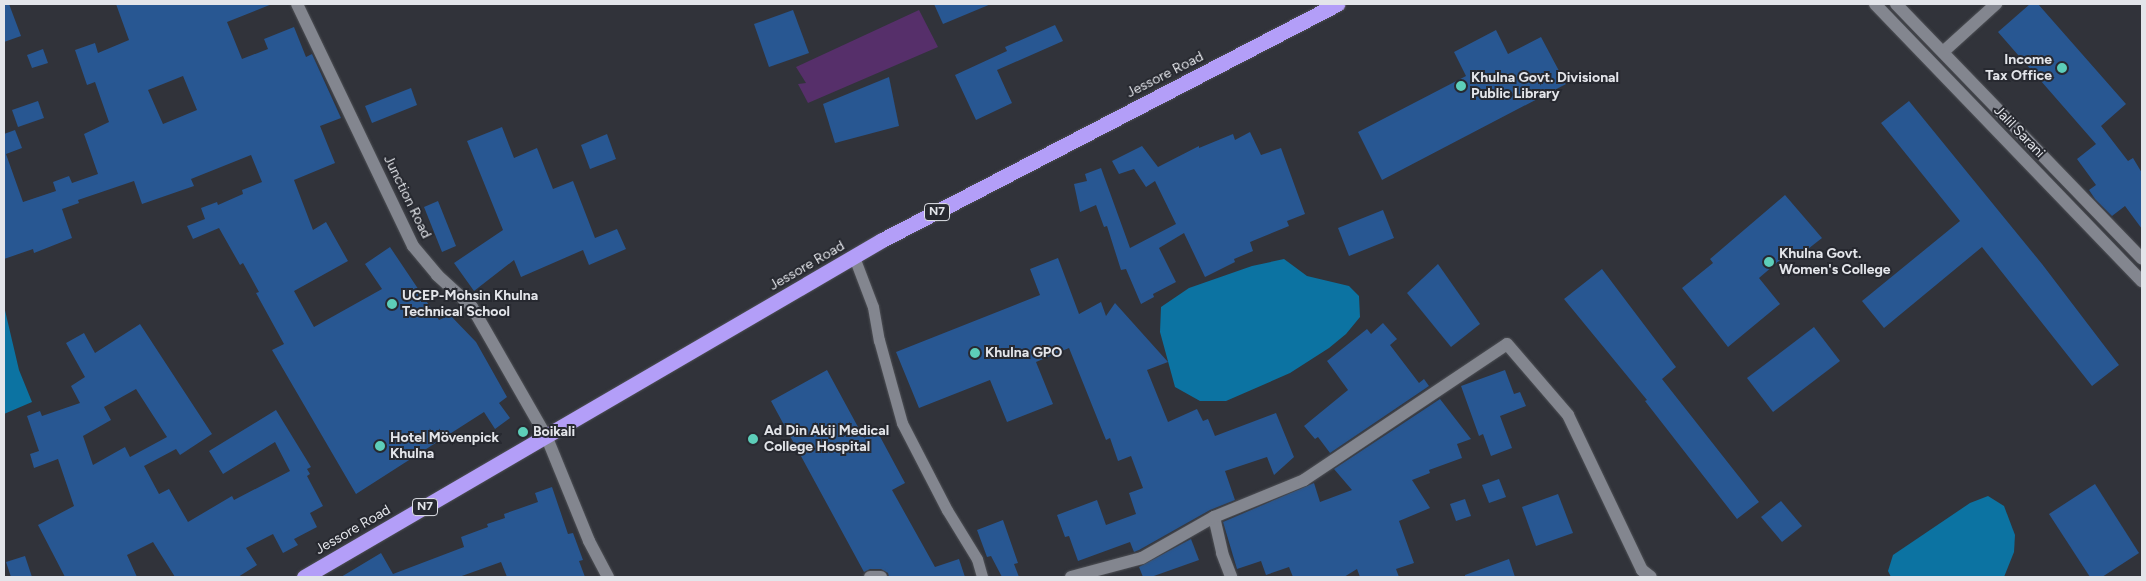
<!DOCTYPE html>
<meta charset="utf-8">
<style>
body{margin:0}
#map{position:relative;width:2146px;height:581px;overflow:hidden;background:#31333a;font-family:Figtree,sans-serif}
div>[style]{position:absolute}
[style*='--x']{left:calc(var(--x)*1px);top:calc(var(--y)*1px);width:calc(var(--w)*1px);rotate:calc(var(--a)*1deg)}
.green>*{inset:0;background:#562f6a}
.water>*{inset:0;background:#0c73a2}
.building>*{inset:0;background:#285792}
.roads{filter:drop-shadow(0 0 1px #4e5055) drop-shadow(0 0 1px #4e5055)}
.lane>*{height:11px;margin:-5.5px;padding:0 5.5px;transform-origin:5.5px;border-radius:5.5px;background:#83868f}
.street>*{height:12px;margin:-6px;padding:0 6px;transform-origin:6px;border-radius:6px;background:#83868f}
.secondary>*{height:12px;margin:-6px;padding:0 6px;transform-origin:6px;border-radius:6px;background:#83868f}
.highway>*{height:15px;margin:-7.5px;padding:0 7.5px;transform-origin:7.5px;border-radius:7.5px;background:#b39ef8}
.dots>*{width:14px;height:14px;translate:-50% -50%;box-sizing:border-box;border:2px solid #272930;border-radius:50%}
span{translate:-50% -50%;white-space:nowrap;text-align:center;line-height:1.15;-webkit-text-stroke:4px #272930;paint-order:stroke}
.shield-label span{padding:1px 4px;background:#272930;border:1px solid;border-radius:4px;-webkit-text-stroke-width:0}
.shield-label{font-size:12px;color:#e3e5ea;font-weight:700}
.poi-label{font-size:14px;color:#e3e5ea;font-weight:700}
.right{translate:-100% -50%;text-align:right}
.left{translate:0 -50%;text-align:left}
.street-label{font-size:14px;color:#e3e5ea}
.frame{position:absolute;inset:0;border:5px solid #e3e5ea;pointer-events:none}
</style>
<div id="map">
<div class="green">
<div style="clip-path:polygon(919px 10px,938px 47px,808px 103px,798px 84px,806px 83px,796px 67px)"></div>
</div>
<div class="water">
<div style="clip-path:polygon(1284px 259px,1307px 276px,1349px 286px,1359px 296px,1360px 317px,1346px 334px,1329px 348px,1290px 373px,1226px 401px,1200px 401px,1175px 387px,1160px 332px,1161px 307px,1189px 288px,1252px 266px)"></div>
<div style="clip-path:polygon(4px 306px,19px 370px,32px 402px,4px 414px)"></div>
<div style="clip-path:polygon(1988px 496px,2004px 506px,2015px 535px,2014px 552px,2004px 577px,1891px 577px,1888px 571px,1893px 555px,1970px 503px)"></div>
</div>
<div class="building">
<div style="clip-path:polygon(4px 4px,9px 4px,21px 36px,4px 42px)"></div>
<div style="clip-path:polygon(evenodd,116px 4px,272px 4px,227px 22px,242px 59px,268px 49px,264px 39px,294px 27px,306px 57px,312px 54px,341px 118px,320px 126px,335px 163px,294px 180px,313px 230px,326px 222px,348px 261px,294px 291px,314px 327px,382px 289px,365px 264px,390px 247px,439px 320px,450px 315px,476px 342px,507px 397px,499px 403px,510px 418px,495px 429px,484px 412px,356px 494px,272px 350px,284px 344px,256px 293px,259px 292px,243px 263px,240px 265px,219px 228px,193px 239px,187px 226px,205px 219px,201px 208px,217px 202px,218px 205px,243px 194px,242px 190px,262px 182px,251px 155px,191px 179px,194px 186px,142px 204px,134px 181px,78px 200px,79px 203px,62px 209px,72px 238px,34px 253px,33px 249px,4px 259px,4px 134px,15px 130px,22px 148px,6px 154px,23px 202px,56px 191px,53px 182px,69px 176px,72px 183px,98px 174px,84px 134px,109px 122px,95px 82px,87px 85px,75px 50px,95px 43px,98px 53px,129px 40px,116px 4px,183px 76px,197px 110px,163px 124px,148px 90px,183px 76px)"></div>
<div style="clip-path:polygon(934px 4px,991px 4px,943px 24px)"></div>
<div style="clip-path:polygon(2030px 4px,2038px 4px,2126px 104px,2101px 126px,2128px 161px,2133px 158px,2142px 173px,2142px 229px,2125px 206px,2112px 216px,2095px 199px,2089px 190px,2096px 185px,2077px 159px,2096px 144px,1998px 32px)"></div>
<div style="clip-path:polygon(793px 10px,809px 53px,769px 67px,754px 24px)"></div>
<div style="clip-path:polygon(1055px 25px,1063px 41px,997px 70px,1012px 103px,976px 120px,955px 75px,1007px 51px,1005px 47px)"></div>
<div style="clip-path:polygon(1496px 30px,1508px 54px,1541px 37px,1566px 84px,1382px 180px,1358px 132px,1466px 76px,1454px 52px)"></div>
<div style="clip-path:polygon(43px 49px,48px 63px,32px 68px,27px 55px)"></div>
<div style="clip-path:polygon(889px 77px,899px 126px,835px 143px,823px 104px)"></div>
<div style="clip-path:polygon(411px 88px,417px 105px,372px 123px,365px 106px)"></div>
<div style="clip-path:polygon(38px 101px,44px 118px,18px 127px,12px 110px)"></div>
<div style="clip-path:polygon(1909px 101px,2042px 264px,2119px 365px,2092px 386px,1982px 247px,1884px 328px,1862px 301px,1960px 221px,1881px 123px)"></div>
<div style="clip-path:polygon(502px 127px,514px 158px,537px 148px,553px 189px,573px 181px,595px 238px,617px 229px,626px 249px,589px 265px,583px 250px,521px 277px,514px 260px,474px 291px,454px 263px,503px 230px,467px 141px)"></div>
<div style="clip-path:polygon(1250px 132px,1261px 155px,1281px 148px,1305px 214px,1287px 221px,1289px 226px,1250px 242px,1253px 251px,1234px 259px,1235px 262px,1205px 277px,1184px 233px,1159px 248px,1176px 282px,1153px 294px,1154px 297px,1141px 304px,1126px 269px,1121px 270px,1107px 226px,1104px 227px,1096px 205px,1080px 212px,1074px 184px,1087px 181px,1085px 174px,1101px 168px,1130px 248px,1176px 224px,1155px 181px,1146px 187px,1134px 169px,1119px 174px,1112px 161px,1142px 146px,1158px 167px,1199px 146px,1199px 148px,1233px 134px,1235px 140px)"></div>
<div style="clip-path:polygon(607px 134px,616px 159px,590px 169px,581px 145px)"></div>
<div style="clip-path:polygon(1785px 195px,1822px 238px,1799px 256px,1793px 249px,1759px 278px,1780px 304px,1728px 347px,1682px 288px,1713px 263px,1710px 259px)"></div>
<div style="clip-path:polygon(438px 201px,456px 246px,442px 252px,424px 207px)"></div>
<div style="clip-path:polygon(1383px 210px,1394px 238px,1349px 256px,1338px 228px)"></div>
<div style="clip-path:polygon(1058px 258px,1079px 314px,1101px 302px,1106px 316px,1115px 303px,1168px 362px,1147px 370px,1168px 422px,1197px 409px,1203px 421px,1208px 419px,1215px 436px,1276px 413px,1294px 457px,1274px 475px,1267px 457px,1225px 471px,1235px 500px,1210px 510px,1139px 550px,1134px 552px,1130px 542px,1078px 561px,1069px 536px,1065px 537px,1057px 515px,1097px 500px,1106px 525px,1136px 514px,1129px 493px,1143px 488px,1131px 456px,1118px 461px,1110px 438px,1106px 440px,1069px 348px,1036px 362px,1053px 404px,1007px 422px,990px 380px,919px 408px,896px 352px,1040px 295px,1030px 269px)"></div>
<div style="clip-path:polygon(1438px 264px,1480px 324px,1451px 347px,1407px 293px)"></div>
<div style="clip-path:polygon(1602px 269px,1676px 367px,1662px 379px,1759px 502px,1737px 519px,1645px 401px,1647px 400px,1564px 299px)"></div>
<div style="clip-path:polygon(1383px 323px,1397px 339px,1390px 345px,1419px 383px,1424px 379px,1429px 386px,1330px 453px,1318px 437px,1315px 439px,1304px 426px,1348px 390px,1327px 361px,1367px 329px,1371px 334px)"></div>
<div style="clip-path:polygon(evenodd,140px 324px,212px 434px,180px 455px,176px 449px,144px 466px,159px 494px,169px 489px,188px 522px,232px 496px,234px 500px,290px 471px,275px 442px,223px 474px,209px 451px,276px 410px,311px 467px,307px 469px,310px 474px,307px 476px,323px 506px,310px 513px,317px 527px,294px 539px,298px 545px,283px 553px,273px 534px,246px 548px,257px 565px,238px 577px,175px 577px,153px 542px,127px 555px,137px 577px,65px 577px,38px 525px,74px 506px,58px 459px,34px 468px,30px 454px,39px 451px,27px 416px,40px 411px,42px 416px,80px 403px,71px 386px,85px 377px,66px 343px,84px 333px,95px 353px,140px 324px,136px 389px,167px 437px,130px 457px,125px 447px,93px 465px,83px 436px,111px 420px,104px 407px,136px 389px)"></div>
<div style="clip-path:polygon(1814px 327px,1840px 361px,1773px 412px,1747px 378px)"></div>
<div style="clip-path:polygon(827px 370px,864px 438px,877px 431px,905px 483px,892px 490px,935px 567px,959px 559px,965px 577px,889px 577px,888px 573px,881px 569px,870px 569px,864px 572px,771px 401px)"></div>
<div style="clip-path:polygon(1505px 370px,1514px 394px,1520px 392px,1526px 406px,1500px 416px,1512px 448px,1491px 456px,1483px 434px,1479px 436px,1461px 386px)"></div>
<div style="clip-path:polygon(1440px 399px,1471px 439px,1457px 444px,1462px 458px,1429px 470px,1430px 473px,1412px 480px,1430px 508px,1399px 521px,1414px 563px,1396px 569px,1399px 577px,1360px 577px,1357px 569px,1344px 577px,1293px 577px,1289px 567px,1266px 575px,1261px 561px,1237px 569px,1223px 522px,1314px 483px,1320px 502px,1352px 490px,1334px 469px)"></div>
<div style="clip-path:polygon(1499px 479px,1506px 497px,1489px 503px,1482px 485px)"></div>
<div style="clip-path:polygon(2095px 484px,2139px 553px,2102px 577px,2090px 577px,2049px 514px)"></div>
<div style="clip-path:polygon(552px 487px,568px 534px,573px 533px,583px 560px,579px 561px,585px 577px,507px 577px,501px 562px,459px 577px,341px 577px,381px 553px,393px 574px,464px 547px,461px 537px,488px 527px,487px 524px,505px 518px,504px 514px,538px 502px,535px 493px)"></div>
<div style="clip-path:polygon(1558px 494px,1573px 533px,1536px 546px,1522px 507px)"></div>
<div style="clip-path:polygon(1465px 499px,1471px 516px,1456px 521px,1450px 504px)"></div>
<div style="clip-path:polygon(1781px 501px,1802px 526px,1782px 542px,1761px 517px)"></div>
<div style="clip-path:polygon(1003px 520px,1018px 563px,1014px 564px,1019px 577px,1002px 577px,991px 556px,987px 557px,977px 530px)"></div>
<div style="clip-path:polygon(1191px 539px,1199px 560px,1151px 577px,1143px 577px,1139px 567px)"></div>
<div style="clip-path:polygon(25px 556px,32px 577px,11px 577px,6px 562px)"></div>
<div style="clip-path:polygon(1509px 559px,1515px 577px,1465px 577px,1465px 575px)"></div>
</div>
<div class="roads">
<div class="lane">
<div style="--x:854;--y:257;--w:53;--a:69.2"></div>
<div style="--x:873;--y:307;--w:34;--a:80"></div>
<div style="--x:879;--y:340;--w:86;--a:74.5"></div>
<div style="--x:902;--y:423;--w:98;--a:62.7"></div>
<div style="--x:947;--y:510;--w:57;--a:58.5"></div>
<div style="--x:977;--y:559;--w:19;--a:74"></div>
</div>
<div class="street">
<div style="--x:1943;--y:52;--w:72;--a:-42.2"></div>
<div style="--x:547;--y:438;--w:111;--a:67.8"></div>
<div style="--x:589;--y:541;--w:41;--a:62.2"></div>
<div style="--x:1214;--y:517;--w:37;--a:77"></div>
<div style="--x:1222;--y:553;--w:26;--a:69"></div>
<div style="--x:870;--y:577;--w:11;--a:0"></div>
<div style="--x:1071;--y:577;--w:73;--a:-15"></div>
<div style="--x:1142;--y:558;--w:83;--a:-29.7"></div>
<div style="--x:1214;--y:517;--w:97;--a:-22.3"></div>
<div style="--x:1304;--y:480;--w:244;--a:-33.8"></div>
<div style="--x:1507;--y:344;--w:94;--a:49.3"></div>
<div style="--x:1568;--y:415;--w:172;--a:64.5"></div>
<div style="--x:1642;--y:570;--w:11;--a:38"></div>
</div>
<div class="secondary">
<div style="--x:297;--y:4;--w:268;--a:64.4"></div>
<div style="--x:413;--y:246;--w:38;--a:50"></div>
<div style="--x:437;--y:275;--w:47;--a:42.4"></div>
<div style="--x:472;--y:307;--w:151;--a:60.2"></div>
<div style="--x:1875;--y:4;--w:385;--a:46.1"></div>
<div style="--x:1896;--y:4;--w:354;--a:46"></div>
</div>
<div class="highway">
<div style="--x:304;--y:577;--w:669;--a:-30.24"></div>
<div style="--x:882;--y:240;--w:513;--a:-27.41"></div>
</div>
</div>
<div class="dots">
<div style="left:2062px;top:68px;background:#5dceb9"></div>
<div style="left:1461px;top:86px;background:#5dceb9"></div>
<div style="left:1769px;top:262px;background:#5dceb9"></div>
<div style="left:392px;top:304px;background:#5dceb9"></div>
<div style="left:975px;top:353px;background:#5dceb9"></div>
<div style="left:523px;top:432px;background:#5dceb9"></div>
<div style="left:753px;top:439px;background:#5dceb9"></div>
<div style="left:380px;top:446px;background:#5dceb9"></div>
</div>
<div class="shield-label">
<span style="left:937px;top:212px">N7</span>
<span style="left:425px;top:507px">N7</span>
</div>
<div class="poi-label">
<span class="right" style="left:2052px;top:68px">Income<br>Tax Office</span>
<span class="left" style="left:1471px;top:86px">Khulna Govt. Divisional<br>Public Library</span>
<span class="left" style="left:1779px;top:262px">Khulna Govt.<br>Women's College</span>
<span class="left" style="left:402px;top:304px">UCEP-Mohsin Khulna<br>Technical School</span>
<span class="left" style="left:985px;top:353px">Khulna GPO</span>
<span class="left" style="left:764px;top:439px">Ad Din Akij Medical<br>College Hospital</span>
<span class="left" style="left:533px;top:432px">Boikali</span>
<span class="left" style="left:390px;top:446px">Hotel Mövenpick<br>Khulna</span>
</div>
<div class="street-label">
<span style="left:1165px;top:75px;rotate:-27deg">Jessore Road</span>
<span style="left:2019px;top:132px;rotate:46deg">Jalil Sarani</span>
<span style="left:407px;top:197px;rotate:64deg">Junction Road</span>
<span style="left:807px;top:266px;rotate:-30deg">Jessore Road</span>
<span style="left:353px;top:530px;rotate:-30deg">Jessore Road</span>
</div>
<div class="frame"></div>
</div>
